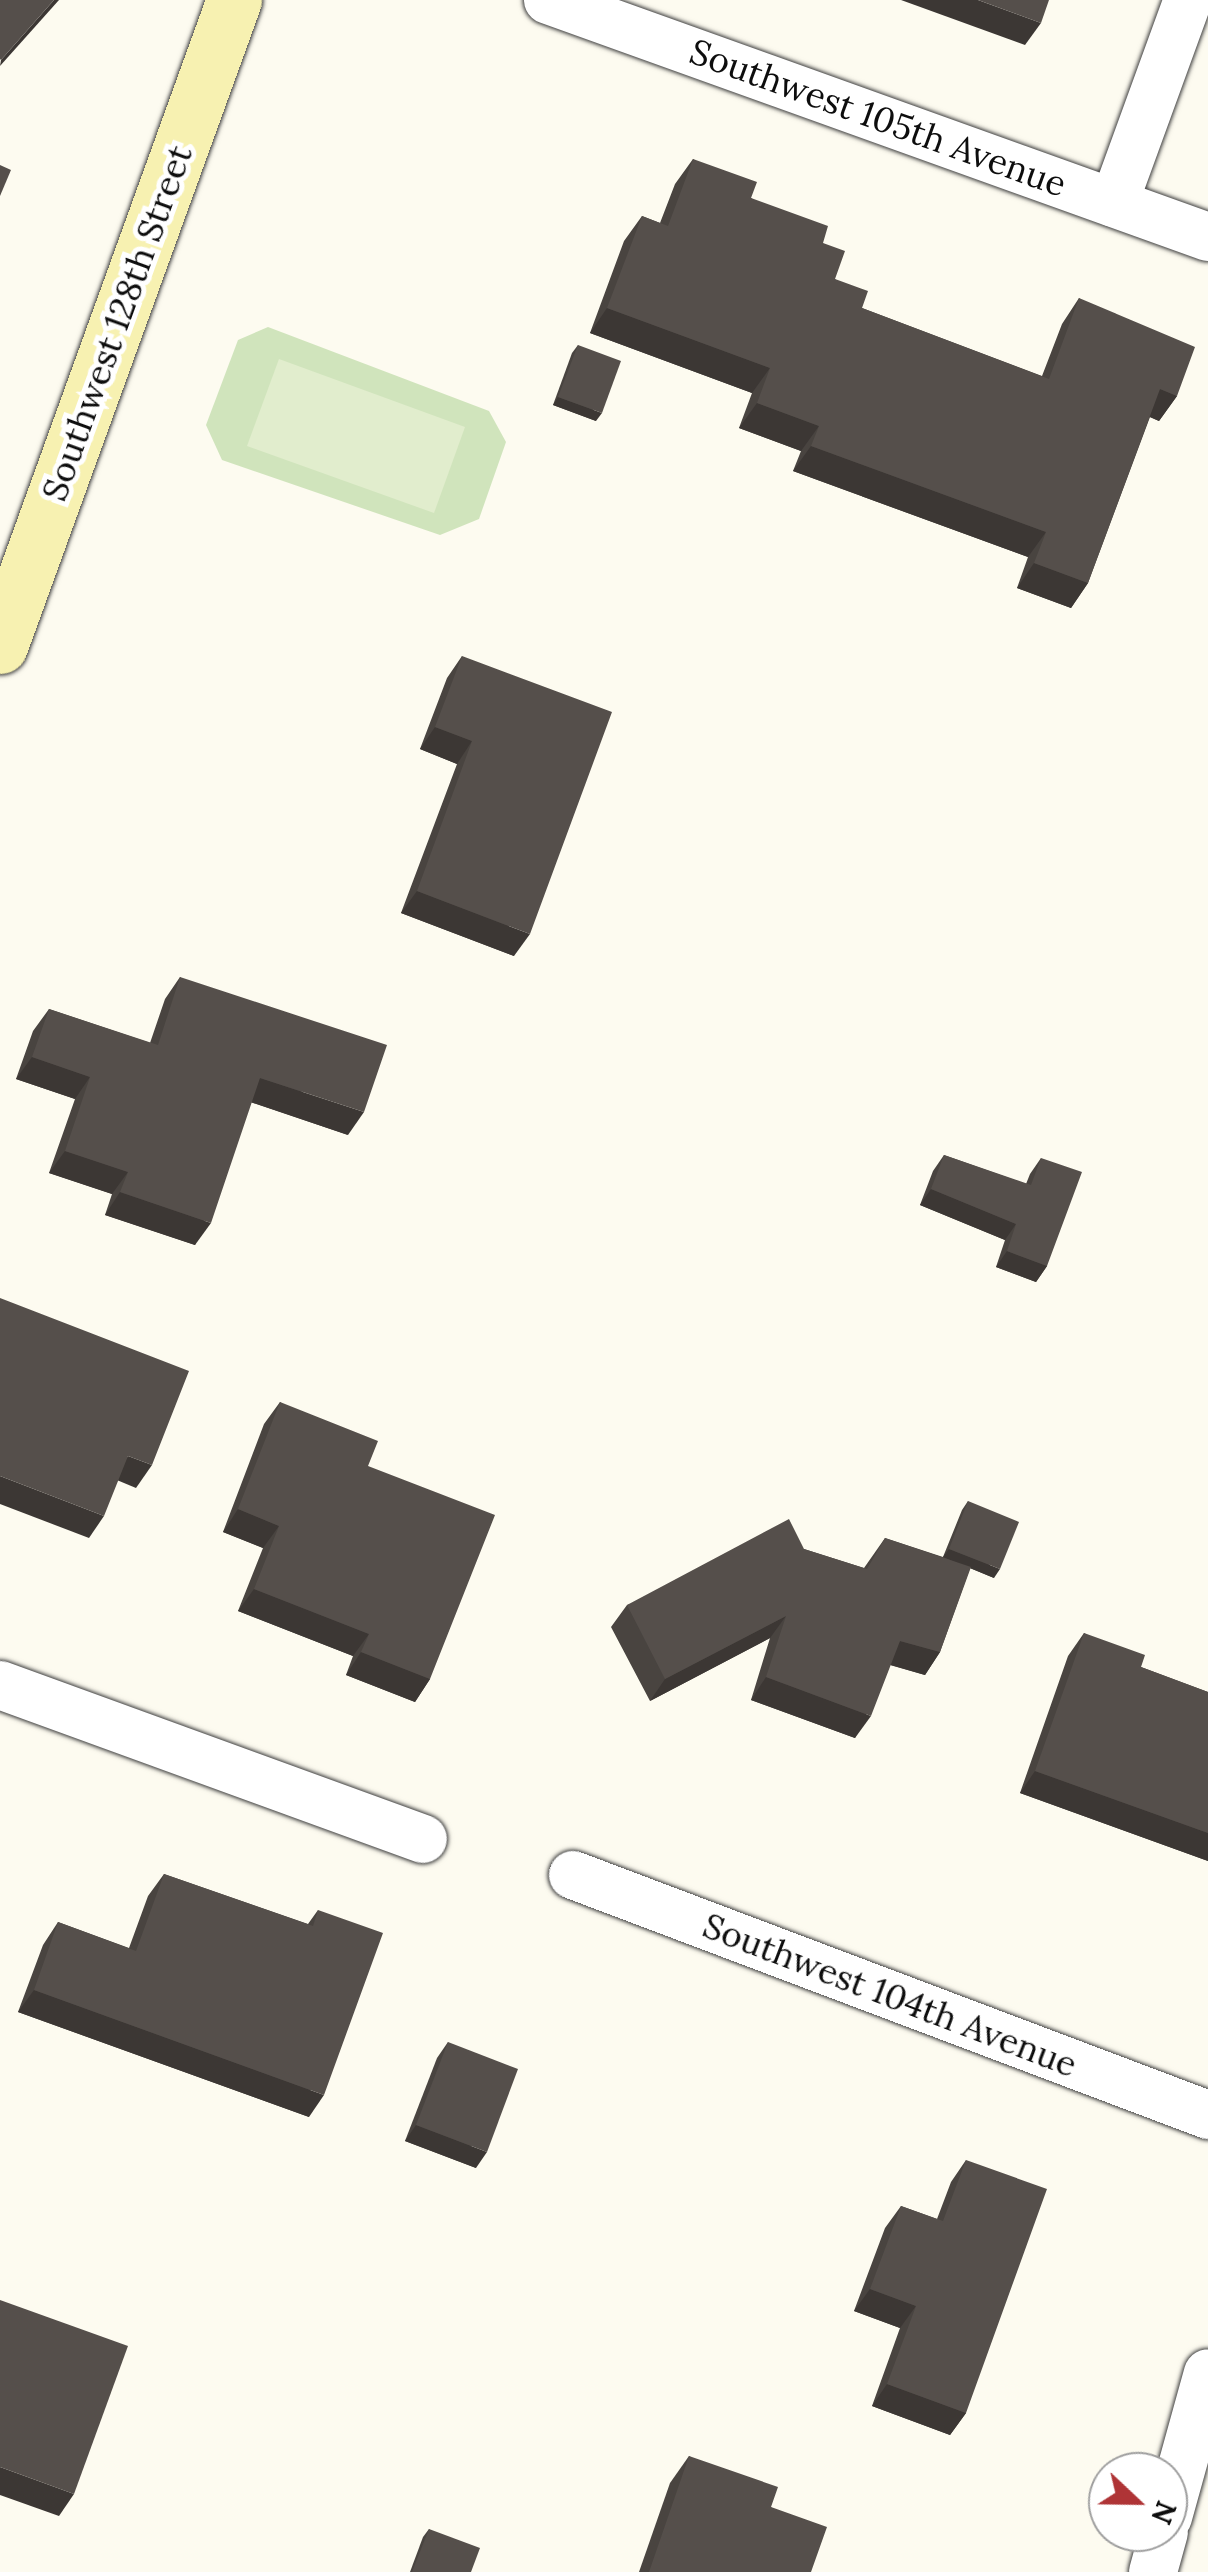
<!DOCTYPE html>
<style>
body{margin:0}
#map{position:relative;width:1208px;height:2572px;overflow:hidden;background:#fdfbf0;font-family:Lora,serif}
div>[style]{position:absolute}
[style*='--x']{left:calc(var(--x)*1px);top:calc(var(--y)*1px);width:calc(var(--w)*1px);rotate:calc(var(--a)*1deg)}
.green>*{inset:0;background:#d0e4bc}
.pitch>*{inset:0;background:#e1edcd}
.roads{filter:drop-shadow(0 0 2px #404040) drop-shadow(0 0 2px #404040)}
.street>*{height:48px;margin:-24px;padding:0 24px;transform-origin:24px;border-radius:24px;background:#fff}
.secondary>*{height:55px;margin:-27.5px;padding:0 27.5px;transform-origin:27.5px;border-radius:27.5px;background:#f7f1b1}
.wall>*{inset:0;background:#494440}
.shaded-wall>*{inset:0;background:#3c3734}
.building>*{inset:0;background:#554f4b}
span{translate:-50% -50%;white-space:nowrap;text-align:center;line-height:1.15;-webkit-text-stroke:10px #fff;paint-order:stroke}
.street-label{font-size:35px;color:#0d0d0d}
.north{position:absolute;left:1088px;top:2452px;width:100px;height:100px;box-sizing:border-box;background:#fff;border:2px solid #9e9e9e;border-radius:50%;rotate:112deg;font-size:28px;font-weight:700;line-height:40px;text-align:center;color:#0d0d0d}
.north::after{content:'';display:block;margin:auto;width:35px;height:45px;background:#af3436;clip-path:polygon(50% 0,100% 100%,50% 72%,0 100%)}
</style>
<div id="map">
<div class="green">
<div style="clip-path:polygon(268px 327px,489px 411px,506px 442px,479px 519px,440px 535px,222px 460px,206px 425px,238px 340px)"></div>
</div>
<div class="pitch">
<div style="clip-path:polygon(279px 359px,465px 427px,434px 513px,247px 446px)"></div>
</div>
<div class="roads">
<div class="street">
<div style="--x:548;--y:0;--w:701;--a:19.75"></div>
<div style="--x:1114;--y:203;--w:216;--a:-70"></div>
<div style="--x:0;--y:1685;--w:450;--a:20"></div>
<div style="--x:573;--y:1875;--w:679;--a:20.7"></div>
<div style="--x:1168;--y:2517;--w:149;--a:-74.5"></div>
<div style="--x:1153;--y:2572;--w:41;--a:-74.6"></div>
</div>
<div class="secondary">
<div style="--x:0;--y:646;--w:687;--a:-70.09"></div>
</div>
</div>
<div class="wall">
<div style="clip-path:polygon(693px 159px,751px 198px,823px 243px,835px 279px,862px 308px,1042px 376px,1062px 324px,1079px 298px,1177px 396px,1159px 421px,1150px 417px,1088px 583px,1071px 608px,1017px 588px,1028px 557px,793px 471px,801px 451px,739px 428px,752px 393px,590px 333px,624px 241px,642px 216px,660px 223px,675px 184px)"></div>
<div style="clip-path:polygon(578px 345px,596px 421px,553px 405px,572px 353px)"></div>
<div style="clip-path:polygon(462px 656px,514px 956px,401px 913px,457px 764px,420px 749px,447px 678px)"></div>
<div style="clip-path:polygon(180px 977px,348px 1135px,251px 1102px,195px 1245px,105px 1215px,112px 1194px,49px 1173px,75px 1099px,16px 1079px,33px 1031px,49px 1009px,150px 1043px,165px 999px)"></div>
<div style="clip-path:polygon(944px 1155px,1026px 1184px,1030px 1174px,1041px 1158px,1047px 1266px,1036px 1282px,996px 1267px,1005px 1240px,920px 1205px,933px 1171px)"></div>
<div style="clip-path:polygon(280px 1402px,368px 1466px,430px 1679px,415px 1702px,346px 1675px,353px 1656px,238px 1611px,263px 1548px,223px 1532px,264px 1424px)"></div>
<div style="clip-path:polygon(968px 1501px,994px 1578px,970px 1568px,940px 1652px,925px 1675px,890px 1665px,855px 1738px,751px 1700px,770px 1638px,650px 1701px,611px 1627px,627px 1605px,804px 1549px,864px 1568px,885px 1538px,943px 1557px,962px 1510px)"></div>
<div style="clip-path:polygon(1084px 1633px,1141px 1667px,1208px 1692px,1208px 1861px,1020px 1793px,1068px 1656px)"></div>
<div style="clip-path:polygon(164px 1874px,308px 1924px,318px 1910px,309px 2117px,18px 2012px,43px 1945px,58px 1922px,129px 1948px,148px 1896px)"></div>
<div style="clip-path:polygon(448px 2042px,476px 2168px,405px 2141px,437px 2058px)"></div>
<div style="clip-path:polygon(966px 2160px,966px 2413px,950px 2435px,872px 2406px,900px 2328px,854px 2311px,885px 2228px,901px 2206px,937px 2219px,951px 2182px)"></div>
<div style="clip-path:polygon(689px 2456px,771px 2507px,811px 2572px,639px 2572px,670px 2483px)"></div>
<div style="clip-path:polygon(429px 2529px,471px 2572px,410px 2572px,423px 2537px)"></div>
</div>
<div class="shaded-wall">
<div style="clip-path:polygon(54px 0,59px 0,0 66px,1px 60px)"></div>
<div style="clip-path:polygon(901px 0,978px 0,1041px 23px,1025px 45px)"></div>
<div style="clip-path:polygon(607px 308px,770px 368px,752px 393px,590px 333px)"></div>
<div style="clip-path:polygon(1160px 389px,1177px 396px,1159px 421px,1143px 414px)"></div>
<div style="clip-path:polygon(558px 397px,602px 413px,596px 421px,553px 405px)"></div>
<div style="clip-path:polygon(757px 403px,819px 426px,801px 451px,739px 428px)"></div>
<div style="clip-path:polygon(811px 446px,1046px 532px,1028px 557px,793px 471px)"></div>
<div style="clip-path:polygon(1034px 563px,1088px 583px,1071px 608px,1017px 588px)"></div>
<div style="clip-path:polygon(435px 727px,472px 741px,457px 764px,420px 749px)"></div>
<div style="clip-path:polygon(417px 891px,530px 934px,514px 956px,401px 913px)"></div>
<div style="clip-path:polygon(32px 1057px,90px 1077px,75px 1099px,16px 1079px)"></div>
<div style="clip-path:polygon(260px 1078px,364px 1112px,348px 1135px,244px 1100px)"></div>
<div style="clip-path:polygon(65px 1151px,128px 1172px,112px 1194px,49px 1173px)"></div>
<div style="clip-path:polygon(931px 1189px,1016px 1224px,1005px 1240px,920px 1205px)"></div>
<div style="clip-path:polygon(120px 1192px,211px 1223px,195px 1245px,105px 1215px)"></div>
<div style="clip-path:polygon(1007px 1251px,1047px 1266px,1036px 1282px,996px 1267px)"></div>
<div style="clip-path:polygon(128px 1456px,152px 1465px,136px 1488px,112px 1478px)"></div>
<div style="clip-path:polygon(0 1476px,104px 1516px,89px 1538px,0 1504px)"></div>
<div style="clip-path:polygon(238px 1509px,279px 1526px,263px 1548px,223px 1532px)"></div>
<div style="clip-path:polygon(949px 1549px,1000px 1569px,994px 1578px,943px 1557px)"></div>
<div style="clip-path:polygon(254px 1589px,369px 1634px,353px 1656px,238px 1611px)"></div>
<div style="clip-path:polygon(786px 1616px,770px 1638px,650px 1701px,665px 1679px)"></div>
<div style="clip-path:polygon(900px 1641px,940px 1652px,925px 1675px,884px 1663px)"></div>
<div style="clip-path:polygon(361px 1652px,430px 1679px,415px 1702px,346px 1675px)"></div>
<div style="clip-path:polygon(766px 1677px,871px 1716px,855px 1738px,751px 1700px)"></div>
<div style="clip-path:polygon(1035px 1771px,1208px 1833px,1208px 1861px,1020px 1793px)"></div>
<div style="clip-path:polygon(34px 1990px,324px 2095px,309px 2117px,18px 2012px)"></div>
<div style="clip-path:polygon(416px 2125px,487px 2152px,476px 2168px,405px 2141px)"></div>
<div style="clip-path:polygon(870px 2289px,916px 2306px,900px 2328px,854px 2311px)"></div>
<div style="clip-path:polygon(887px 2384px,966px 2413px,950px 2435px,872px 2406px)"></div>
<div style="clip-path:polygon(0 2467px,74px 2494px,59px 2516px,0 2495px)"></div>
</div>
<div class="building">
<div style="clip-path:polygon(0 0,54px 0,1px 60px,0 59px)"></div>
<div style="clip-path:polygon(978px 0,1049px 0,1041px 23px)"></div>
<div style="clip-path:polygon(693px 159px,757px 182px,751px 198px,828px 226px,823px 243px,845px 251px,835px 279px,868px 291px,862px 308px,1049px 379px,1079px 298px,1195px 347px,1177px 396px,1160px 389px,1088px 583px,1034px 563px,1046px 532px,811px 446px,819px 426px,757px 403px,770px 368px,607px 308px,642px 216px,668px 226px)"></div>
<div style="clip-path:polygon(0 165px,11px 170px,0 196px)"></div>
<div style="clip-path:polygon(578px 345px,621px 361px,602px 413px,558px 397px)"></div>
<div style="clip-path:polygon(462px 656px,612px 712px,530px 934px,417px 891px,472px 741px,435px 727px)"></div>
<div style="clip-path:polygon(180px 977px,387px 1045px,364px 1112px,260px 1078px,211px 1223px,120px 1192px,128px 1172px,65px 1151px,90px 1077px,32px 1057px,49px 1009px,158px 1045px)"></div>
<div style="clip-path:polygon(944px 1155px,1031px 1185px,1041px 1158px,1082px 1172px,1047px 1266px,1007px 1251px,1016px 1224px,931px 1189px)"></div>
<div style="clip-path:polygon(0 1298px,189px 1371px,152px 1465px,128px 1456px,104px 1516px,0 1476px)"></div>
<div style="clip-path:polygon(280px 1402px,378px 1441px,368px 1466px,495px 1515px,430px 1679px,361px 1652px,369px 1634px,254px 1589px,279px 1526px,238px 1509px)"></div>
<div style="clip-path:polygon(968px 1501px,1019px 1522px,1000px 1569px,949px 1549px)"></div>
<div style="clip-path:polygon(789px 1519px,804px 1549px,867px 1569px,885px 1538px,971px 1567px,940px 1652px,900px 1641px,871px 1716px,766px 1677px,786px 1616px,665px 1679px,627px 1605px)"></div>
<div style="clip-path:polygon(1084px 1633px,1145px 1655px,1141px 1667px,1208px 1692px,1208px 1833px,1035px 1771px)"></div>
<div style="clip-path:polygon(164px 1874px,313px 1926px,318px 1910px,383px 1933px,324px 2095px,34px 1990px,58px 1922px,136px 1951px)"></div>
<div style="clip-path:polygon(448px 2042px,518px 2069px,487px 2152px,416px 2125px)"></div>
<div style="clip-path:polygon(966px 2160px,1047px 2189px,966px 2413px,887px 2384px,916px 2306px,870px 2289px,901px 2206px,943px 2221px)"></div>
<div style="clip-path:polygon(0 2300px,128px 2346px,74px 2494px,0 2467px)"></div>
<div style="clip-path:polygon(689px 2456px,778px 2487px,771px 2507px,827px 2527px,811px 2572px,649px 2572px)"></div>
<div style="clip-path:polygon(429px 2529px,480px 2548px,471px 2572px,412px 2572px)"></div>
</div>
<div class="street-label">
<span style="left:878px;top:118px;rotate:20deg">Southwest 105th Avenue</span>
<span style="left:117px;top:323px;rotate:-70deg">Southwest 128th Street</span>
<span style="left:890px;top:1995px;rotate:21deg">Southwest 104th Avenue</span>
</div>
<div class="north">N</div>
</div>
